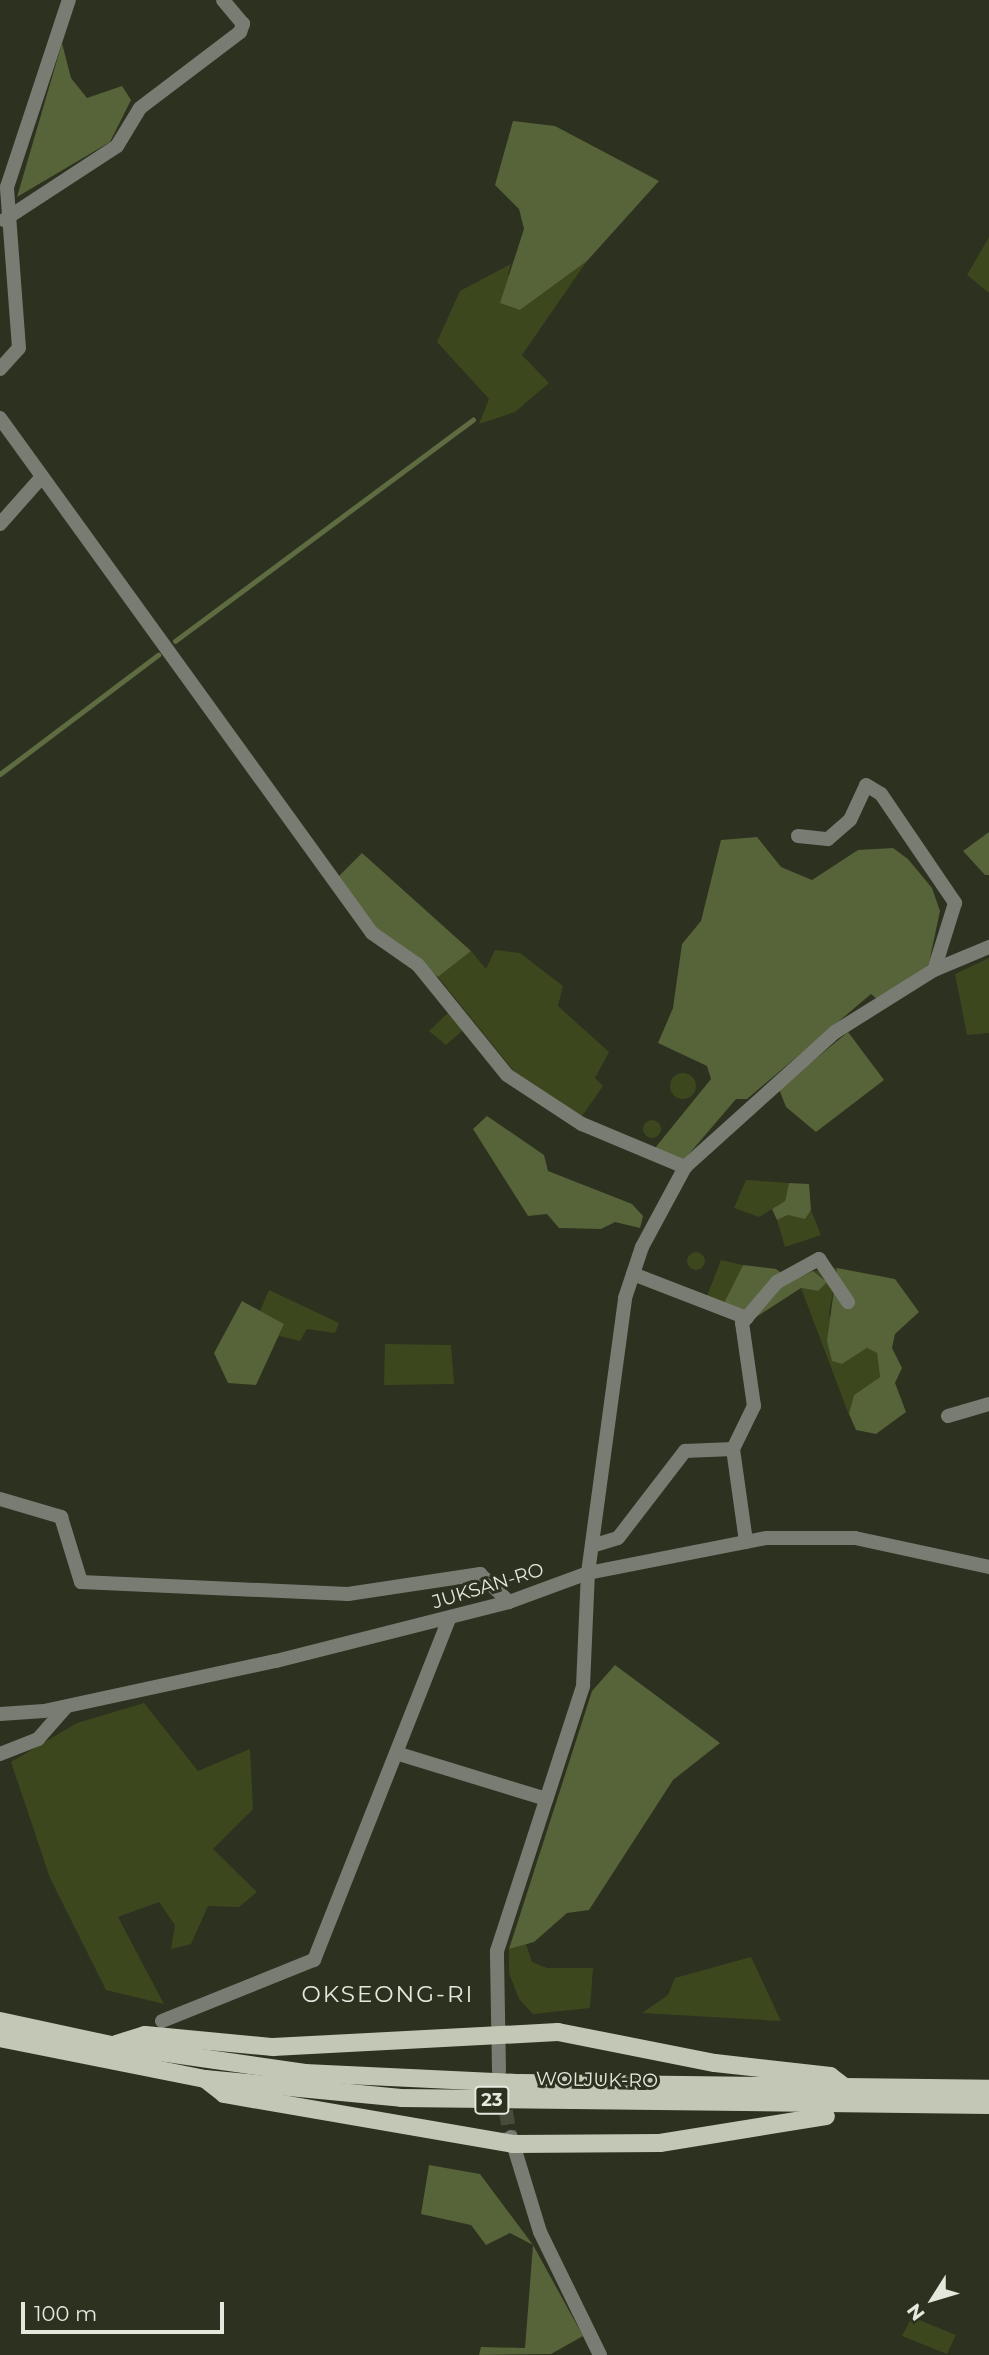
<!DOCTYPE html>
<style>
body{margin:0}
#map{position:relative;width:989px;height:2355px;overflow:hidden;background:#2c3120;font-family:Montserrat,sans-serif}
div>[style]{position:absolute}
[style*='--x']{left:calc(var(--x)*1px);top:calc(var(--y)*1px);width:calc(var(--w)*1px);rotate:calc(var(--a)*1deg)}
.green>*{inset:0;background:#3d471d}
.round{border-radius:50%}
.forest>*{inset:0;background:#576338}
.stream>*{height:4.5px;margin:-2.25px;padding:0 2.25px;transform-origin:2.25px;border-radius:2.25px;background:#5f6b40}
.tertiary-tunnel>*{height:14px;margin-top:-7px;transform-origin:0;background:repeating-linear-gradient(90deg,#484c3c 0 14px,transparent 0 21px)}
.minor>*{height:14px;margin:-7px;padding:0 7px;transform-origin:7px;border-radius:7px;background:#797c73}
.tertiary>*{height:14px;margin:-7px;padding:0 7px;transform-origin:7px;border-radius:7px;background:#797c73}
.primary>*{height:18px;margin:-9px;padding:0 9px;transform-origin:9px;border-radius:9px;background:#c3c8b6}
span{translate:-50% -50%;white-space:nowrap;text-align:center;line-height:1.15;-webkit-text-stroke:6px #2c3120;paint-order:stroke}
.shield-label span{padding:2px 5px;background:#2c3120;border:2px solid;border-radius:5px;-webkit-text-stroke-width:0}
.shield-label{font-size:18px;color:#e4e8dd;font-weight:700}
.street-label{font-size:19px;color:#e4e8dd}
.quarter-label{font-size:23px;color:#e4e8dd;letter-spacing:2px}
.north{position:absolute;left:898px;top:2264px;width:70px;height:70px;-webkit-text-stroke:5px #2c3120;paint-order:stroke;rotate:233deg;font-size:19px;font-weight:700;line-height:28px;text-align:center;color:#e4e8dd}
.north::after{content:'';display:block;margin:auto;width:24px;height:32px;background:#e4e8dd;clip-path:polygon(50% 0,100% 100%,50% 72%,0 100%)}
.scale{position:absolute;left:21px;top:2302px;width:203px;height:32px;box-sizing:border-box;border:4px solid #e4e8dd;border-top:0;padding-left:9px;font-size:21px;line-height:24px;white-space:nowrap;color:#e4e8dd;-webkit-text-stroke:5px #2c3120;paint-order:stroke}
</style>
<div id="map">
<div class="green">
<div style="clip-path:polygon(989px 237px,989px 293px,967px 275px)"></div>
<div style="clip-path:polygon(587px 261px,522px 355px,549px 383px,515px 412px,479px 424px,489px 399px,437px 342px,460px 291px,511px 264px,508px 273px,520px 310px)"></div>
<div style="clip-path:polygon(495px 950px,520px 953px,563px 986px,558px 1006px,609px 1052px,595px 1078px,603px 1086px,582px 1116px,517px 1075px,438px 977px,471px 951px,486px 969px)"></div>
<div style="clip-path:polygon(989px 958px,989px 1033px,967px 1035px,955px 974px)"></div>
<div style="clip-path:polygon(449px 1012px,463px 1030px,446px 1045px,429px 1031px)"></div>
<div class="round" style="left:670px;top:1073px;width:26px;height:26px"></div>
<div class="round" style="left:643px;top:1120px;width:18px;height:18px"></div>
<div style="clip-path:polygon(746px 1180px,789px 1183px,785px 1201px,759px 1217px,734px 1208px)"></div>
<div style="clip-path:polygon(811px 1210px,821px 1235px,785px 1247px,777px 1220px,788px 1215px,805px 1218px)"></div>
<div class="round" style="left:687px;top:1252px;width:18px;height:18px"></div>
<div style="clip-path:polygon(721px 1260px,743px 1265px,724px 1303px,707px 1296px)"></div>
<div style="clip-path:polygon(837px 1268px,829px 1314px,842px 1364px,867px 1348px,877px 1353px,880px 1377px,854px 1395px,849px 1415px,801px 1288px,818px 1291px,827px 1281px,813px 1271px)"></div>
<div style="clip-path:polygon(269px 1290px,339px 1323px,335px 1333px,307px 1329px,300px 1341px,279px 1336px,284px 1324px,260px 1311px)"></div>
<div style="clip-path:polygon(385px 1344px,451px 1345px,454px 1384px,384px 1385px)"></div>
<div style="clip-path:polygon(144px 1703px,198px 1771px,250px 1749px,253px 1809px,213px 1849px,257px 1892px,239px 1907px,208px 1906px,191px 1944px,171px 1949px,175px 1925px,159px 1902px,118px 1917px,164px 2004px,106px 1990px,50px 1878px,11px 1762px,77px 1723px)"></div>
<div style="clip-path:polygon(526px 1944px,532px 1962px,547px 1968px,593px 1968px,590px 2008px,533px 2014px,519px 1999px,509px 1973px,509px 1949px)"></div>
<div style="clip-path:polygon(751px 1957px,781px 2021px,642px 2013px,668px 1995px,675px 1978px)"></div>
<div style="clip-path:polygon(912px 2317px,956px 2335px,947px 2354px,902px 2336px)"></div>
</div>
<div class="forest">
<div style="clip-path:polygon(62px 43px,71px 78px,87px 98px,122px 86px,131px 100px,110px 142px,17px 197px)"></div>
<div style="clip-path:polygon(513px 121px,555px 126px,659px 181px,587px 261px,520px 310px,500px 303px,524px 229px,519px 209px,495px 185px)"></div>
<div style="clip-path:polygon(989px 832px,989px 875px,985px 875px,963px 851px)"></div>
<div style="clip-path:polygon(757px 837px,781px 867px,812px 880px,858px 850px,893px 848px,908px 859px,932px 888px,940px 911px,929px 963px,915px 988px,883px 1004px,871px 994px,747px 1099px,736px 1099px,683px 1161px,655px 1148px,711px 1079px,707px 1066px,658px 1043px,673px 1008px,682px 944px,701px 921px,721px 840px)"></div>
<div style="clip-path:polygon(362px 853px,471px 951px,438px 977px,377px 930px,339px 876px)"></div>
<div style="clip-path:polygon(848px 1032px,884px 1080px,816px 1132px,786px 1107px,779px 1089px)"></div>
<div style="clip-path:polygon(487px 1116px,544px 1155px,548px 1171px,632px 1204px,643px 1216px,640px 1228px,615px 1222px,601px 1229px,559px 1228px,547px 1214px,528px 1216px,473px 1129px)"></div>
<div style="clip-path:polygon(789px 1183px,809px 1184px,811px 1210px,805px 1219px,788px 1215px,777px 1220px,772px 1209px,785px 1201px)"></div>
<div style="clip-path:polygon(743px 1265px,776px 1269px,792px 1281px,813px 1271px,827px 1282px,818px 1291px,801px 1288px,747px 1323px,724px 1303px)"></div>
<div style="clip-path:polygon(837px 1268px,895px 1279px,919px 1312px,895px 1334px,892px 1348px,902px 1368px,895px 1383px,906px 1412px,876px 1434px,856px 1430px,849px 1414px,854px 1395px,880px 1377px,877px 1353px,867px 1348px,842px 1364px,832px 1361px,827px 1341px)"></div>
<div style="clip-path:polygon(242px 1301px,284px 1324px,256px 1385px,228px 1383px,214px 1353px)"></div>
<div style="clip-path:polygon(615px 1665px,720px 1743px,673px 1780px,589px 1910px,567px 1913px,534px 1942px,509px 1949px,592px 1691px)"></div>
<div style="clip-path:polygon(429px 2165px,480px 2174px,533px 2245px,583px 2336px,551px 2354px,479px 2355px,481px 2347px,525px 2348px,533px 2245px,510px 2233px,486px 2245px,471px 2225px,421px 2214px)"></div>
</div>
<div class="stream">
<div style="--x:175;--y:641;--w:371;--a:-36.6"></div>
<div style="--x:0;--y:774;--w:198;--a:-37"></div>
</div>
<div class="tertiary-tunnel">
<div style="--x:502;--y:2090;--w:46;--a:79.9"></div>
</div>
<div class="minor">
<div style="--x:4;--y:220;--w:135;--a:-33.2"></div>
<div style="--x:117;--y:146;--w:44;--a:-58.8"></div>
<div style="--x:140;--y:108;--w:126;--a:-37.2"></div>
<div style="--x:240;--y:32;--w:9;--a:-69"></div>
<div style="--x:243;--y:24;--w:31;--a:-130"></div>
<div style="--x:0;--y:369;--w:28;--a:-48"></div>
<div style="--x:19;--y:348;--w:161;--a:-94.3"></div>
<div style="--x:7;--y:187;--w:197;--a:-71.7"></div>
<div style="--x:0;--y:418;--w:635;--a:54.16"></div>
<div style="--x:372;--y:933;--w:56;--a:34.8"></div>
<div style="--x:418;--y:965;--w:141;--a:51"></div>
<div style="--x:507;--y:1075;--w:90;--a:33.2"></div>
<div style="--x:582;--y:1124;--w:112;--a:22.7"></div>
<div style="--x:0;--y:524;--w:60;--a:-48.4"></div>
<div style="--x:798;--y:836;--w:30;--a:6"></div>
<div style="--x:828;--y:839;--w:29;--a:-41"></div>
<div style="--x:850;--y:820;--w:38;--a:-65"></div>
<div style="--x:866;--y:785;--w:17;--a:31"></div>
<div style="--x:881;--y:794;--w:132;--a:55.8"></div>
<div style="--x:955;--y:903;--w:70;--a:107.4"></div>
<div style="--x:633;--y:1274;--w:122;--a:21.1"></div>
<div style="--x:948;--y:1416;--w:43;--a:-16.3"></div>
<div style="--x:733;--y:1449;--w:48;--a:-64"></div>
<div style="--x:754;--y:1406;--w:84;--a:-98.2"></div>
<div style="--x:742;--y:1323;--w:54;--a:-49.5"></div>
<div style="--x:777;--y:1282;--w:48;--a:-28.7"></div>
<div style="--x:819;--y:1259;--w:52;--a:56"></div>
<div style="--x:0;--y:1499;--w:64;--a:16.4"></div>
<div style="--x:61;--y:1517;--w:68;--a:72.9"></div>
<div style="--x:81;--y:1582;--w:267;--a:2.6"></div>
<div style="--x:348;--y:1594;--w:134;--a:-8.6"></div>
<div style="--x:480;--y:1574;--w:40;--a:44"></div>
<div style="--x:595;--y:1545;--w:24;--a:-17"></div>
<div style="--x:618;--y:1538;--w:110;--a:-52.4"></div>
<div style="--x:685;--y:1451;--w:48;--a:-2.4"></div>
<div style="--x:733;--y:1449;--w:94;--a:82"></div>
<div style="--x:0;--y:1754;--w:41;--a:-21.5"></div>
<div style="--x:38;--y:1739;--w:43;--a:-48.8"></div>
<div style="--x:399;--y:1754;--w:154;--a:17"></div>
<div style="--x:162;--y:2021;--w:164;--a:-21.9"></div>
<div style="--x:314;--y:1960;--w:367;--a:-68.4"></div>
</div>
<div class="tertiary">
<div style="--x:0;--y:1714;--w:44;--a:-3.9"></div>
<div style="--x:44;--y:1711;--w:237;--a:-12.2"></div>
<div style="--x:276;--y:1661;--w:240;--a:-14.2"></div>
<div style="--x:509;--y:1602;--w:84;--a:-20.2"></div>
<div style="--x:588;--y:1573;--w:182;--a:-11.1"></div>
<div style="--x:767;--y:1538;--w:88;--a:0"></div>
<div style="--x:855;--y:1538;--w:137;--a:12.2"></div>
<div style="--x:499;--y:2071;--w:120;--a:-91"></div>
<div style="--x:497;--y:1951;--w:279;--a:-72"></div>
<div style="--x:583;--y:1686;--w:113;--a:-87.5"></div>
<div style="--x:588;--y:1573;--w:277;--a:-82.3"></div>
<div style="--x:625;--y:1298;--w:54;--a:-71.6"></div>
<div style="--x:642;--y:1247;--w:91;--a:-61.7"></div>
<div style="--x:685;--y:1167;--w:202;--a:-42"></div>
<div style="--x:835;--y:1032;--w:117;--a:-32.1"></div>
<div style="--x:934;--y:970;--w:60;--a:-22.7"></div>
<div style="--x:511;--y:2137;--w:99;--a:73"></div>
<div style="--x:540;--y:2232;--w:137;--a:64"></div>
</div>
<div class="primary">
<div style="--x:0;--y:2021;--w:114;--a:12.2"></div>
<div style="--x:111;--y:2045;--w:196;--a:8.2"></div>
<div style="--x:305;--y:2073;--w:216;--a:2.7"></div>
<div style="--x:521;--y:2083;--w:468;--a:0.7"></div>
<div style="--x:0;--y:2038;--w:209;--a:11.3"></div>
<div style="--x:205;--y:2079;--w:197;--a:5.5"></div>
<div style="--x:401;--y:2098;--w:588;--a:0.68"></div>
<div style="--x:116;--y:2044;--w:30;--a:-17"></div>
<div style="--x:145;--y:2035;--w:129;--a:5.4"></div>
<div style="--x:273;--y:2047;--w:285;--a:-3"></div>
<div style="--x:558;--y:2032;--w:160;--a:11.2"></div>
<div style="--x:715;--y:2063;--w:116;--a:6.4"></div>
<div style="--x:830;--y:2076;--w:21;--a:37"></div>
<div style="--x:205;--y:2079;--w:24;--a:38"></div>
<div style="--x:224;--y:2094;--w:293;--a:9.8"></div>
<div style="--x:513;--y:2144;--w:147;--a:-0.4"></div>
<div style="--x:660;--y:2143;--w:168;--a:-9.2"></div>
</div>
<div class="shield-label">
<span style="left:492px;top:2100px">23</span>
</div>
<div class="street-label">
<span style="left:488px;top:1586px;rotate:-17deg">JUKSAN-RO</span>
<span style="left:597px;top:2080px;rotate:1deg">WOLJUK-RO</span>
</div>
<div class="quarter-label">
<span style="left:388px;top:1994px">OKSEONG-RI</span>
</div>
<div class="north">N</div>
<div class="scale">100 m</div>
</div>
